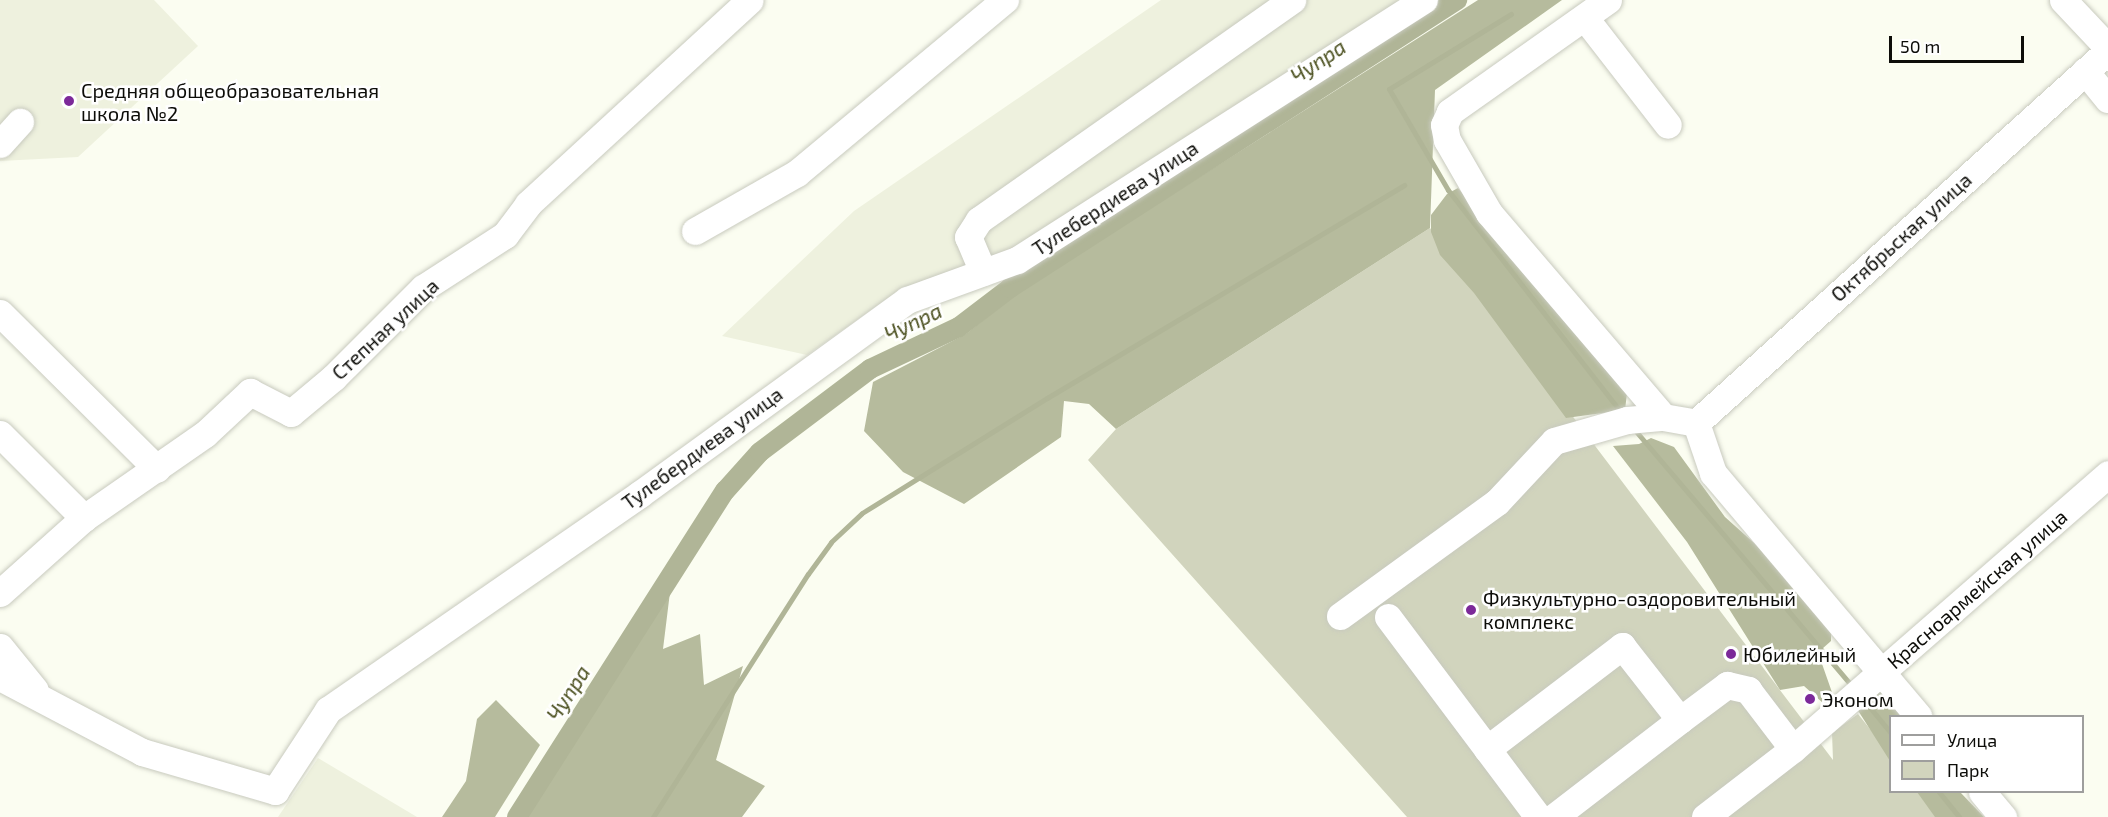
<!DOCTYPE html>
<meta charset="utf-8">
<style>
body{margin:0}
#map{position:relative;width:2108px;height:817px;overflow:hidden;background:#fbfdf1;font-family:"Exo 2",sans-serif}
div>[style]{position:absolute}
[style*='--x']{left:calc(var(--x)*1px);top:calc(var(--y)*1px);width:calc(var(--w)*1px);rotate:calc(var(--a)*1deg)}
.built>*{inset:0;background:#eef1de}
.green>*{inset:0;background:#d1d4bd}
.forest>*{inset:0;background:#b6bb9d}
.stream>*{height:5px;margin:-2.5px;padding:0 2.5px;transform-origin:2.5px;border-radius:2.5px;background:#b0b597}
.canal>*{height:20px;margin:-10px;padding:0 10px;transform-origin:10px;border-radius:10px;background:#b0b597}
.roads{filter:drop-shadow(0 0 2px #c8cabe) drop-shadow(0 0 2px #c8cabe)}
.minor>*{height:27px;margin:-13.5px;padding:0 13.5px;transform-origin:13.5px;border-radius:13.5px;background:#fff}
.dots>*{width:16px;height:16px;translate:-50% -50%;box-sizing:border-box;border:3px solid #fff;border-radius:50%}
span{translate:-50% -50%;white-space:nowrap;text-align:center;line-height:1.15;-webkit-text-stroke:5px #fff;paint-order:stroke}
.poi-label{font-size:20px;color:#0d0d09}
.left{translate:0 -50%;text-align:left}
.street-label{font-size:20px;color:#0d0d09}
.water-label{font-size:21px;color:#4c5120;font-style:italic}
.legend{position:absolute;left:1889px;top:715px;width:195px;height:78px;box-sizing:border-box;background:#fff;border:2px solid #9e9e9d;margin:0;padding:8px 10px;list-style:none;font-size:18px;color:#0d0d09}
.legend li{display:flex;align-items:center;gap:12px;height:30px}
.legend b{width:30px;border:2px solid #9e9e9d}
.scale{position:absolute;left:1889px;top:36px;width:135px;height:27px;box-sizing:border-box;border:3px solid #0d0d09;border-top:0;padding-left:8px;font-size:18px;line-height:21px;white-space:nowrap;color:#0d0d09;-webkit-text-stroke:4px #fff;paint-order:stroke}
</style>
<div id="map">
<div class="built">
<div style="clip-path:polygon(0 0,154px 0,198px 46px,78px 157px,0 161px)"></div>
<div style="clip-path:polygon(1161px 0,1411px 0,1010px 252px,902px 288px,807px 355px,722px 336px,854px 211px)"></div>
<div style="clip-path:polygon(318px 758px,417px 817px,278px 817px)"></div>
</div>
<div class="green">
<div style="clip-path:polygon(1430px 228px,1833px 760px,1832px 733px,1858px 714px,1890px 754px,1890px 792px,1920px 792px,1941px 817px,1407px 817px,1088px 460px,1116px 429px)"></div>
</div>
<div class="forest">
<div style="clip-path:polygon(1478px 0,1562px 0,1435px 90px,1430px 228px,1116px 429px,1089px 404px,1064px 401px,1061px 437px,964px 504px,903px 472px,864px 431px,873px 382px,966px 334px,1020px 291px)"></div>
<div style="clip-path:polygon(1458px 188px,1627px 393px,1625px 410px,1566px 418px,1474px 293px,1440px 255px,1431px 232px,1431px 215px,1447px 194px)"></div>
<div style="clip-path:polygon(1651px 438px,1674px 447px,1725px 517px,1792px 577px,1831px 629px,1831px 641px,1822px 649px,1821px 661px,1834px 698px,1823px 703px,1804px 686px,1780px 690px,1687px 542px,1613px 446px,1639px 444px)"></div>
<div style="clip-path:polygon(671px 584px,663px 649px,700px 634px,704px 685px,743px 666px,716px 760px,765px 786px,742px 817px,527px 817px)"></div>
<div style="clip-path:polygon(1880px 688px,1901px 716px,1890px 716px,1890px 761px,1852px 701px)"></div>
<div style="clip-path:polygon(496px 700px,540px 745px,495px 817px,442px 817px,466px 781px,477px 719px)"></div>
<div style="clip-path:polygon(1917px 792px,1960px 792px,1984px 817px,1935px 817px)"></div>
</div>
<div class="stream">
<div style="--x:1511;--y:14;--w:143;--a:148.4"></div>
<div style="--x:1389;--y:89;--w:117;--a:59.7"></div>
<div style="--x:1448;--y:190;--w:281;--a:52.1"></div>
<div style="--x:1634;--y:429;--w:338;--a:49.7"></div>
<div style="--x:1863;--y:699;--w:43;--a:50.7"></div>
<div style="--x:1939;--y:792;--w:32;--a:51"></div>
<div style="--x:653;--y:817;--w:288;--a:-57.5"></div>
<div style="--x:808;--y:574;--w:39;--a:-54"></div>
<div style="--x:831;--y:542;--w:42;--a:-43.1"></div>
<div style="--x:862;--y:513;--w:218;--a:-31.9"></div>
<div style="--x:1047;--y:398;--w:416;--a:-30.8"></div>
</div>
<div class="canal">
<div style="--x:517;--y:817;--w:387;--a:-57.5"></div>
<div style="--x:725;--y:491;--w:52;--a:-48.1"></div>
<div style="--x:760;--y:452;--w:138;--a:-37"></div>
<div style="--x:870;--y:369;--w:98;--a:-25.3"></div>
<div style="--x:959;--y:327;--w:64;--a:-37.4"></div>
<div style="--x:1010;--y:288;--w:532;--a:-32.79"></div>
</div>
<div class="roads">
<div class="minor">
<div style="--x:1608;--y:0;--w:194;--a:144.7"></div>
<div style="--x:1450;--y:112;--w:14;--a:115"></div>
<div style="--x:1444;--y:125;--w:15;--a:79"></div>
<div style="--x:1447;--y:140;--w:84;--a:60.1"></div>
<div style="--x:1489;--y:213;--w:268;--a:49.5"></div>
<div style="--x:1663;--y:417;--w:34;--a:10"></div>
<div style="--x:2063;--y:0;--w:66;--a:46.8"></div>
<div style="--x:1585;--y:18;--w:135;--a:52.2"></div>
<div style="--x:2085;--y:71;--w:36;--a:51"></div>
<div style="--x:0;--y:144;--w:30;--a:-48"></div>
<div style="--x:695;--y:231;--w:117;--a:-29.6"></div>
<div style="--x:797;--y:173;--w:271;--a:-39.8"></div>
<div style="--x:983;--y:272;--w:38;--a:-113"></div>
<div style="--x:968;--y:237;--w:20;--a:-57"></div>
<div style="--x:979;--y:220;--w:383;--a:-35.1"></div>
<div style="--x:0;--y:313;--w:221;--a:44.8"></div>
<div style="--x:1696;--y:423;--w:555;--a:-42.08"></div>
<div style="--x:1696;--y:423;--w:53;--a:71.2"></div>
<div style="--x:1713;--y:473;--w:318;--a:49.8"></div>
<div style="--x:0;--y:434;--w:119;--a:45"></div>
<div style="--x:0;--y:593;--w:113;--a:-41.8"></div>
<div style="--x:84;--y:518;--w:147;--a:-34.8"></div>
<div style="--x:205;--y:434;--w:62;--a:-43"></div>
<div style="--x:250;--y:392;--w:46;--a:27.1"></div>
<div style="--x:291;--y:413;--w:56;--a:-39.9"></div>
<div style="--x:334;--y:377;--w:126;--a:-45"></div>
<div style="--x:423;--y:288;--w:98;--a:-32.9"></div>
<div style="--x:505;--y:235;--w:39;--a:-53"></div>
<div style="--x:528;--y:204;--w:301;--a:-42.6"></div>
<div style="--x:1340;--y:616;--w:194;--a:-36"></div>
<div style="--x:1497;--y:502;--w:83;--a:-46.9"></div>
<div style="--x:1554;--y:441;--w:76;--a:-16"></div>
<div style="--x:1627;--y:420;--w:36;--a:-5"></div>
<div style="--x:1388;--y:617;--w:250;--a:53.1"></div>
<div style="--x:0;--y:647;--w:55;--a:50.9"></div>
<div style="--x:0;--y:677;--w:161;--a:27.8"></div>
<div style="--x:142;--y:752;--w:139;--a:16.3"></div>
<div style="--x:275;--y:791;--w:97;--a:-56.8"></div>
<div style="--x:328;--y:710;--w:379;--a:-34.7"></div>
<div style="--x:640;--y:494;--w:330;--a:-36"></div>
<div style="--x:907;--y:300;--w:117;--a:-20"></div>
<div style="--x:1017;--y:260;--w:483;--a:-32.6"></div>
<div style="--x:1487;--y:749;--w:170;--a:-37.3"></div>
<div style="--x:1622;--y:646;--w:94;--a:51.9"></div>
<div style="--x:1680;--y:720;--w:59;--a:-36.7"></div>
<div style="--x:1727;--y:685;--w:22;--a:13"></div>
<div style="--x:1748;--y:690;--w:74;--a:52.7"></div>
<div style="--x:1982;--y:792;--w:33;--a:50"></div>
<div style="--x:1554;--y:817;--w:159;--a:-37.6"></div>
<div style="--x:1705;--y:817;--w:111;--a:-37.7"></div>
<div style="--x:1793;--y:749;--w:418;--a:-41.1"></div>
</div>
</div>
<div class="dots">
<div style="left:69px;top:101px;background:#7c2999"></div>
<div style="left:1471px;top:610px;background:#7c2999"></div>
<div style="left:1731px;top:654px;background:#7c2999"></div>
<div style="left:1810px;top:699px;background:#7c2999"></div>
</div>
<div class="poi-label">
<span class="left" style="left:81px;top:102px">Средняя общеобразовательная<br>школа №2</span>
<span class="left" style="left:1483px;top:610px">Физкультурно-оздоровительный<br>комплекс</span>
<span class="left" style="left:1743px;top:654px">Юбилейный</span>
<span class="left" style="left:1822px;top:699px">Эконом</span>
</div>
<div class="street-label">
<span style="left:1115px;top:198px;rotate:-33deg">Тулебердиева улица</span>
<span style="left:1901px;top:237px;rotate:-42deg">Октябрьская улица</span>
<span style="left:385px;top:329px;rotate:-43deg">Степная улица</span>
<span style="left:702px;top:448px;rotate:-36deg">Тулебердиева улица</span>
<span style="left:1977px;top:589px;rotate:-41deg">Красноармейская улица</span>
</div>
<div class="water-label">
<span style="left:1318px;top:61px;rotate:-33deg">Чупра</span>
<span style="left:913px;top:322px;rotate:-25deg">Чупра</span>
<span style="left:568px;top:693px;rotate:-57deg">Чупра</span>
</div>
<ul class="legend">
<li><b style="height:8px;background:#fff"></b>Улица</li>
<li><b style="height:16px;background:#d1d4bd"></b>Парк</li>
</ul>
<div class="scale">50 m</div>
</div>
